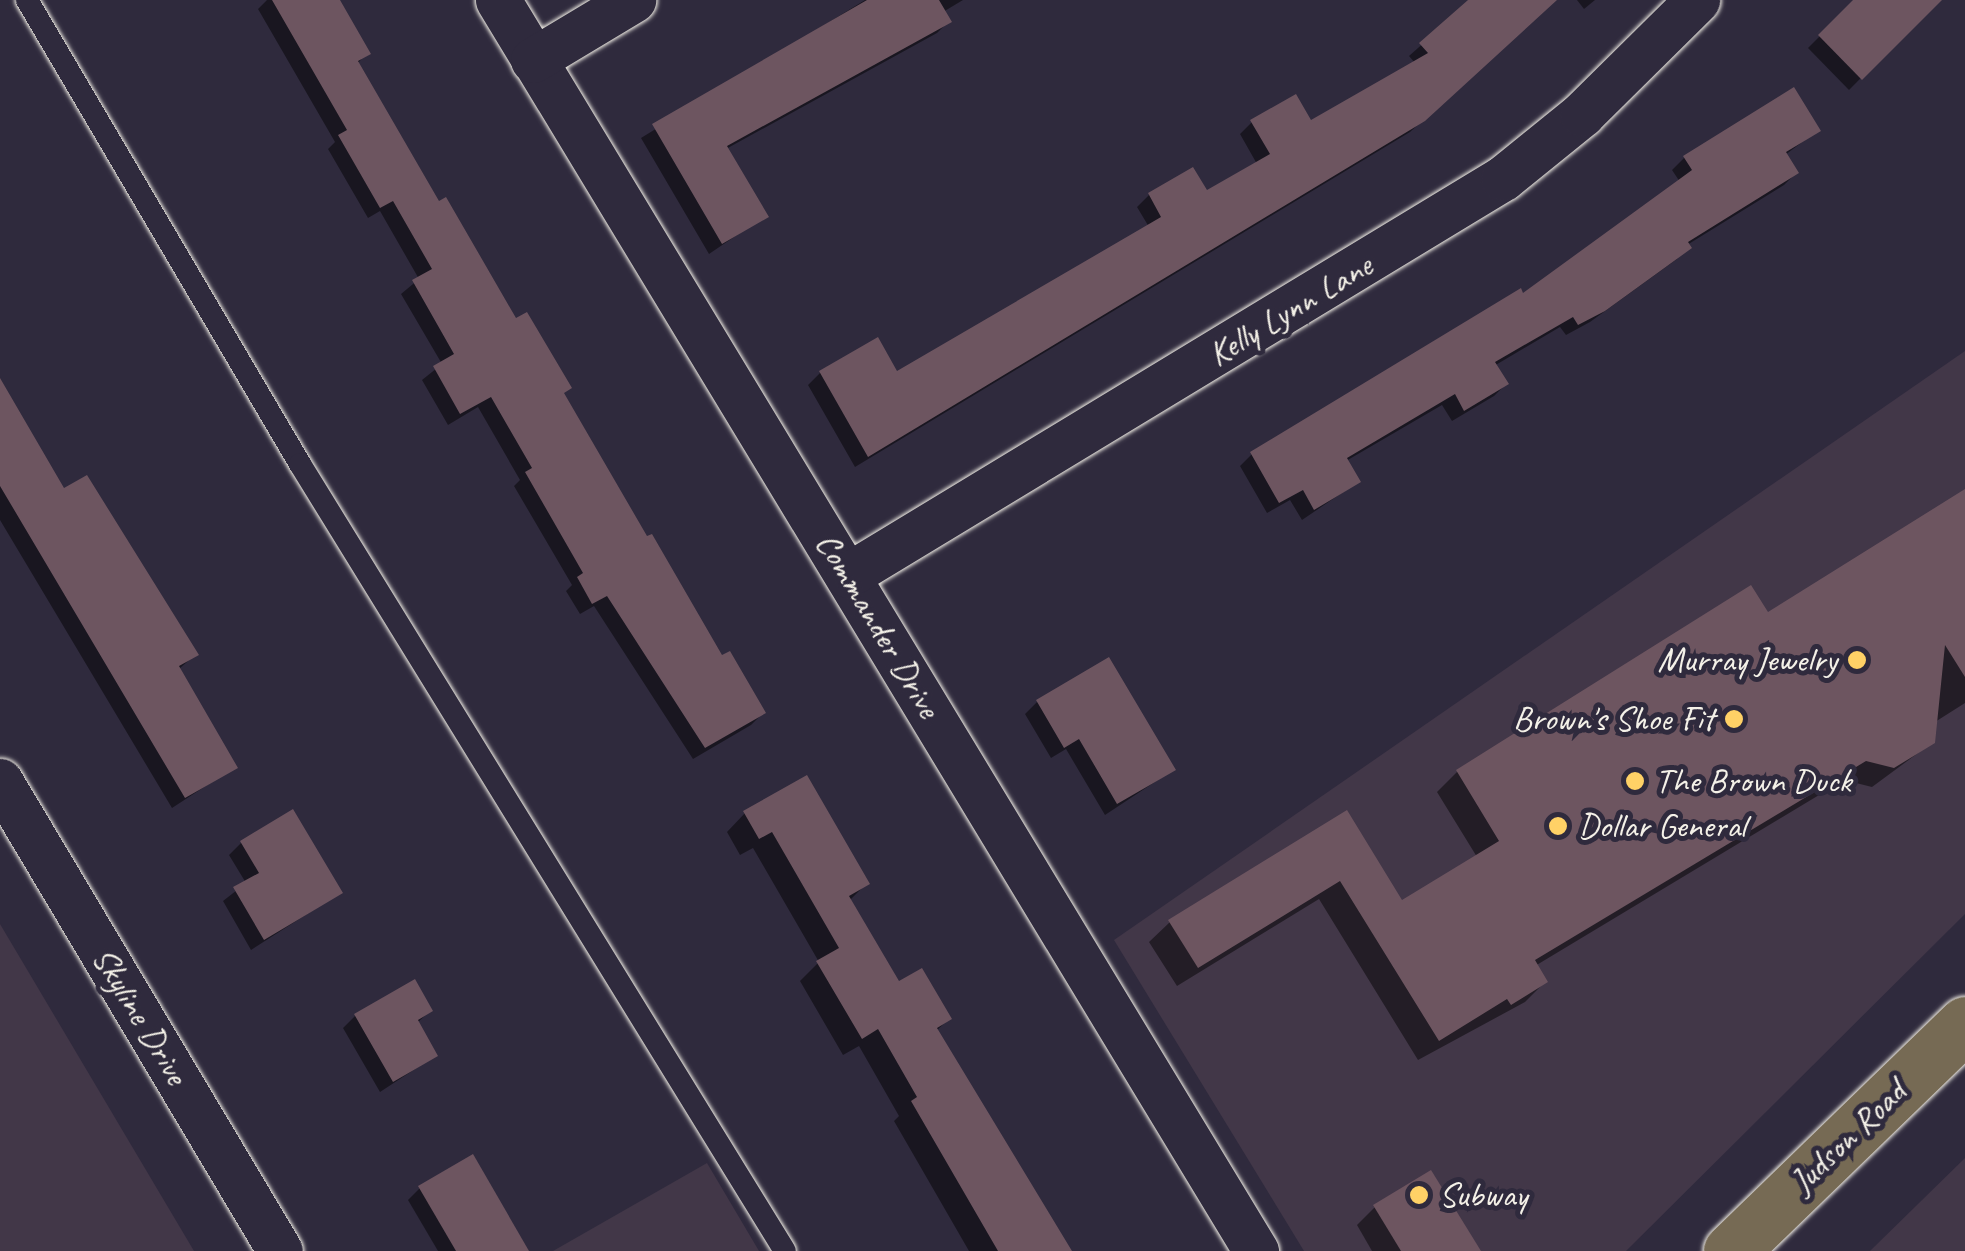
<!DOCTYPE html>
<style>
body{margin:0}
#map{position:relative;width:1965px;height:1251px;overflow:hidden;background:#2f2a3d;font-family:Caveat,sans-serif}
div>[style]{position:absolute}
[style*='--x']{left:calc(var(--x)*1px);top:calc(var(--y)*1px);width:calc(var(--w)*1px);rotate:calc(var(--a)*1deg)}
.built>*{inset:0;background:#423748}
.shadow>*{inset:0;background:#0007}
.building>*{inset:0;background:#6d5560}
.roads{filter:drop-shadow(0 0 2px #f4f1e8) drop-shadow(0 0 2px #f4f1e8)}
.lane>*{height:22px;margin:-11px;padding:0 11px;transform-origin:11px;border-radius:11px;background:#2f2a3d}
.street>*{height:45px;margin:-22.5px;padding:0 22.5px;transform-origin:22.5px;border-radius:22.5px;background:#2f2a3d}
.primary>*{height:55px;margin:-27.5px;padding:0 27.5px;transform-origin:27.5px;border-radius:27.5px;background:#766a54}
.dots>*{width:28px;height:28px;translate:-50% -50%;box-sizing:border-box;border:5px solid #2f2a3d;border-radius:50%}
span{translate:-50% -50%;white-space:nowrap;text-align:center;line-height:1.15;-webkit-text-stroke:10px #2f2a3d;paint-order:stroke}
.street-label{font-size:35px;color:#f4f1e8}
.poi-label{font-size:35px;color:#f4f1e8}
.right{translate:-100% -50%;text-align:right}
.left{translate:0 -50%;text-align:left}
</style>
<div id="map">
<div class="built">
<div style="clip-path:polygon(1965px 351px,1965px 914px,1626px 1251px,1304px 1251px,1114px 940px)"></div>
<div style="clip-path:polygon(0 924px,194px 1251px,0 1251px)"></div>
<div style="clip-path:polygon(1965px 1158px,1965px 1251px,1870px 1251px)"></div>
<div style="clip-path:polygon(707px 1163px,759px 1251px,553px 1251px)"></div>
</div>
<div class="shadow">
<div style="clip-path:polygon(267px 0,337px 0,367px 53px,357px 64px,438px 204px,721px 658px,763px 713px,751px 725px,693px 759px,594px 606px,580px 614px,566px 591px,572px 585px,514px 486px,520px 480px,478px 407px,448px 425px,422px 380px,442px 364px,401px 294px,419px 279px,380px 211px,368px 218px,328px 149px,335px 142px,258px 9px)"></div>
<div style="clip-path:polygon(865px 0,963px 0,943px 12px,949px 21px,937px 33px,726px 149px,765px 216px,709px 254px,641px 138px)"></div>
<div style="clip-path:polygon(1472px 0,1556px 0,1410px 132px,855px 467px,808px 385px,820px 373px,877px 341px,896px 374px,1149px 227px,1137px 207px,1149px 195px,1192px 170px,1206px 194px,1257px 164px,1240px 134px,1252px 122px,1310px 124px,1415px 63px,1409px 56px)"></div>
<div style="clip-path:polygon(1577px 0,1595px 0,1584px 9px)"></div>
<div style="clip-path:polygon(1856px 0,1938px 0,1849px 90px,1808px 48px)"></div>
<div style="clip-path:polygon(1817px 131px,1785px 155px,1796px 173px,1784px 185px,1687px 245px,1677px 259px,1590px 322px,1566px 335px,1560px 327px,1494px 366px,1506px 384px,1494px 396px,1452px 421px,1442px 405px,1346px 461px,1358px 482px,1302px 520px,1290px 500px,1267px 513px,1240px 466px,1252px 454px,1523px 296px,1680px 182px,1672px 170px,1684px 158px)"></div>
<div style="clip-path:polygon(0 383px,63px 492px,196px 654px,179px 669px,235px 767px,172px 808px,0 520px)"></div>
<div style="clip-path:polygon(1965px 492px,1965px 703px,1935px 722px,1933px 742px,1872px 787px,1844px 780px,1535px 966px,1545px 982px,1525px 1002px,1418px 1060px,1319px 899px,1177px 986px,1149px 942px,1170px 922px,1346px 814px,1401px 904px,1477px 857px,1437px 792px,1457px 772px,1767px 616px)"></div>
<div style="clip-path:polygon(1037px 702px,1173px 770px,1105px 815px,1066px 749px,1051px 758px,1025px 714px)"></div>
<div style="clip-path:polygon(745px 813px,866px 884px,849px 901px,898px 984px,949px 1019px,936px 1031px,1070px 1251px,969px 1251px,894px 1121px,899px 1116px,859px 1046px,843px 1055px,800px 981px,819px 962px,753px 848px,740px 855px,727px 832px)"></div>
<div style="clip-path:polygon(241px 843px,340px 893px,251px 950px,223px 901px,246px 883px,229px 855px)"></div>
<div style="clip-path:polygon(430px 1011px,417px 1023px,435px 1056px,380px 1092px,343px 1028px,355px 1016px)"></div>
<div style="clip-path:polygon(420px 1188px,517px 1251px,438px 1251px,408px 1200px)"></div>
<div style="clip-path:polygon(1375px 1207px,1478px 1251px,1372px 1251px,1357px 1225px)"></div>
</div>
<div class="building">
<div style="clip-path:polygon(272px 0,340px 0,371px 54px,358px 61px,439px 201px,446px 197px,516px 318px,527px 312px,572px 388px,564px 393px,647px 536px,652px 534px,722px 655px,730px 651px,766px 713px,705px 748px,607px 596px,592px 604px,577px 577px,583px 573px,525px 472px,532px 468px,491px 397px,460px 414px,433px 366px,454px 354px,412px 280px,432px 269px,393px 201px,380px 208px,338px 135px,347px 130px)"></div>
<div style="clip-path:polygon(867px 0,939px 0,952px 22px,727px 146px,769px 217px,722px 244px,652px 124px)"></div>
<div style="clip-path:polygon(1468px 0,1557px 0,1425px 121px,868px 457px,819px 371px,878px 337px,897px 371px,1161px 217px,1148px 193px,1193px 167px,1207px 190px,1270px 154px,1250px 120px,1296px 94px,1311px 120px,1428px 53px,1419px 43px)"></div>
<div style="clip-path:polygon(1853px 0,1942px 0,1862px 80px,1818px 35px)"></div>
<div style="clip-path:polygon(1794px 87px,1821px 131px,1786px 152px,1799px 173px,1688px 242px,1692px 248px,1605px 311px,1578px 325px,1573px 317px,1495px 362px,1509px 384px,1464px 411px,1455px 394px,1347px 458px,1361px 482px,1314px 510px,1303px 490px,1279px 503px,1250px 452px,1521px 288px,1523px 293px,1692px 170px,1683px 156px)"></div>
<div style="clip-path:polygon(0 378px,64px 488px,87px 475px,199px 655px,179px 666px,238px 768px,185px 798px,0 486px)"></div>
<div style="clip-path:polygon(1965px 489px,1965px 677px,1945px 645px,1935px 743px,1894px 768px,1866px 761px,1535px 960px,1548px 982px,1511px 1005px,1507px 999px,1439px 1041px,1340px 881px,1198px 968px,1168px 920px,1347px 810px,1402px 900px,1499px 841px,1456px 770px,1751px 585px,1768px 612px)"></div>
<div style="clip-path:polygon(1109px 657px,1176px 770px,1117px 804px,1079px 739px,1064px 748px,1036px 700px)"></div>
<div style="clip-path:polygon(807px 775px,870px 884px,849px 896px,899px 981px,922px 968px,952px 1019px,937px 1028px,1072px 1251px,998px 1251px,911px 1101px,917px 1097px,878px 1029px,862px 1039px,816px 961px,839px 948px,772px 832px,759px 839px,743px 811px)"></div>
<div style="clip-path:polygon(293px 809px,343px 893px,264px 940px,233px 887px,259px 873px,240px 841px)"></div>
<div style="clip-path:polygon(415px 979px,433px 1011px,418px 1020px,438px 1056px,393px 1082px,354px 1014px)"></div>
<div style="clip-path:polygon(473px 1154px,529px 1251px,456px 1251px,418px 1186px)"></div>
<div style="clip-path:polygon(1431px 1170px,1481px 1251px,1401px 1251px,1373px 1205px)"></div>
</div>
<div class="roads">
<div class="lane">
<div style="--x:27;--y:0;--w:538;--a:59.53"></div>
<div style="--x:300;--y:464;--w:924;--a:58.36"></div>
</div>
<div class="street">
<div style="--x:498;--y:0;--w:1463;--a:58.79"></div>
<div style="--x:533;--y:60;--w:117;--a:-31"></div>
<div style="--x:848;--y:575;--w:766;--a:-31.22"></div>
<div style="--x:1503;--y:178;--w:102;--a:-39"></div>
<div style="--x:1582;--y:114;--w:162;--a:-44.7"></div>
<div style="--x:0;--y:781;--w:547;--a:59.22"></div>
</div>
<div class="primary">
<div style="--x:1731;--y:1251;--w:326;--a:-44.1"></div>
</div>
</div>
<div class="dots">
<div style="left:1857px;top:660px;background:#ffd166"></div>
<div style="left:1734px;top:719px;background:#ffd166"></div>
<div style="left:1635px;top:781px;background:#ffd166"></div>
<div style="left:1558px;top:826px;background:#ffd166"></div>
<div style="left:1419px;top:1195px;background:#ffd166"></div>
</div>
<div class="street-label">
<span style="left:1290px;top:310px;rotate:-31deg">Kelly Lynn Lane</span>
<span style="left:878px;top:625px;rotate:59deg">Commander Drive</span>
<span style="left:140px;top:1016px;rotate:59deg">Skyline Drive</span>
<span style="left:1848px;top:1137px;rotate:-44deg">Judson Road</span>
</div>
<div class="poi-label">
<span class="right" style="left:1837px;top:660px">Murray Jewelry</span>
<span class="right" style="left:1714px;top:719px">Brown's Shoe Fit</span>
<span class="left" style="left:1655px;top:781px">The Brown Duck</span>
<span class="left" style="left:1578px;top:826px">Dollar General</span>
<span class="left" style="left:1439px;top:1195px">Subway</span>
</div>
</div>
